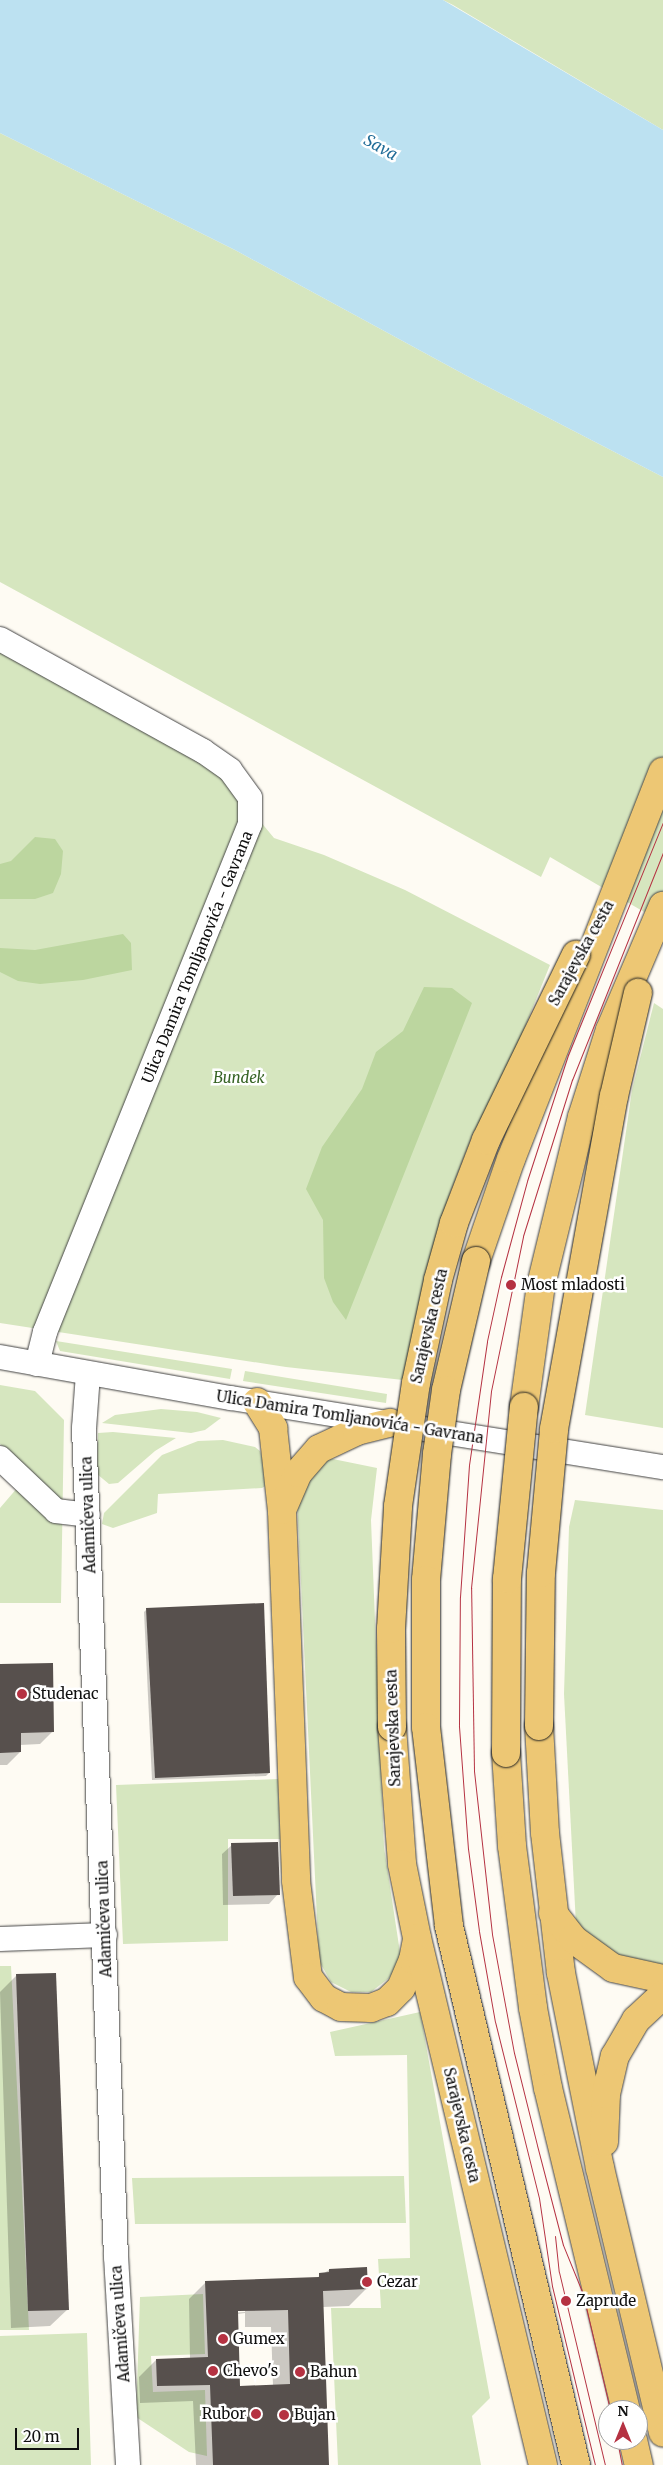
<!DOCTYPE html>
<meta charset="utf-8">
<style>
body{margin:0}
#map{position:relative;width:663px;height:2465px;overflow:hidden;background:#fefbf3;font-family:Merriweather,serif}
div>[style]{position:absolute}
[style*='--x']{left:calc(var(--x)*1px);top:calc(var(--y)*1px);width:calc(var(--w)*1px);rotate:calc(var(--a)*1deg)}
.green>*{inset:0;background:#d6e6bf}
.forest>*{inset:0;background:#bcd69f}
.water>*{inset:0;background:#bce1f1}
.shadow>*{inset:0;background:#0003}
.building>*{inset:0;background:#57504d}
.roads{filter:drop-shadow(0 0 1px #434343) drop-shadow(0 0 1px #434343)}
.minor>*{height:24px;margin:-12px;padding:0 12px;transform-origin:12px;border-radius:12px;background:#fff}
.major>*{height:28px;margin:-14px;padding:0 14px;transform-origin:14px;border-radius:14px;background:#edc774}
.tram>*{height:1px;margin:-0.5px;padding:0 0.5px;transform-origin:0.5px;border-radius:0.5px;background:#b53242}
.bridges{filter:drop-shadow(0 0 1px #212121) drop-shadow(0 0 1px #212121)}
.major-bridge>*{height:28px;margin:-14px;padding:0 14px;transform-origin:14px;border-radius:14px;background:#edc774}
.dots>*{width:14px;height:14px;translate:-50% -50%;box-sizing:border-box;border:2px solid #fff;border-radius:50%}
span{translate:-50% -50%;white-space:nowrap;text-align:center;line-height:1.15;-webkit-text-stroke:5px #fff;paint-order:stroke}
.street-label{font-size:15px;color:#101010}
.park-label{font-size:15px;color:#366324;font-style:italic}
.poi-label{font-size:15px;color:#101010}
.left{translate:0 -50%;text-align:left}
.right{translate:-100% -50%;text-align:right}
.water-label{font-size:16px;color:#226d98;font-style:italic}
.north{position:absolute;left:598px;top:2400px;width:50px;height:50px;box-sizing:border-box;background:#fff;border:1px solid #9f9f9f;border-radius:50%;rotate:0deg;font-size:14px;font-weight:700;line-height:20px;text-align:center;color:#101010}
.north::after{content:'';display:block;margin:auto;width:18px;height:22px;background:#b53242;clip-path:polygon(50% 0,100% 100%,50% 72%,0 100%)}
.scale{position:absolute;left:15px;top:2428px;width:64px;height:22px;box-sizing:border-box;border:2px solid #101010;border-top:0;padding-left:6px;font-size:15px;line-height:18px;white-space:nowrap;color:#101010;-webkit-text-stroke:4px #fff;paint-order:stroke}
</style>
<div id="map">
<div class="green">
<div style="clip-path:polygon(443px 0,663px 0,663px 130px,453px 5px)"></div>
<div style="clip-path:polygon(0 133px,235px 250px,469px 377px,663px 477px,663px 923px,550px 857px,541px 877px,0 582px)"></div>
<div style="clip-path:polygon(0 646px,222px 775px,274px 838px,324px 855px,405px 890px,550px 965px,502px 1083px,473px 1133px,450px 1193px,436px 1238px,403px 1380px,286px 1367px,0 1323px)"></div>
<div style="clip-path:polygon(654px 1003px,663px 1009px,663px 1428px,585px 1415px,632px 1090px)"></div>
<div style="clip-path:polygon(56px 1341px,232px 1369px,230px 1379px,60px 1351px)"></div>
<div style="clip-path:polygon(245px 1371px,387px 1394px,386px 1403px,243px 1381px)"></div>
<div style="clip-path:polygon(0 1385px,35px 1391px,64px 1420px,61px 1603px,0 1603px,0 1508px,18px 1487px,17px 1459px,0 1444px)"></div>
<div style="clip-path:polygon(161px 1409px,197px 1412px,221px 1418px,205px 1430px,191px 1433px,102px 1423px,115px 1415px)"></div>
<div style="clip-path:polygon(113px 1432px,176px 1438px,155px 1451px,118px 1483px,109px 1484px,97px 1474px,98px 1433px)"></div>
<div style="clip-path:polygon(223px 1440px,255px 1447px,260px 1451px,267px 1471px,267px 1485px,262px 1488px,158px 1494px,157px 1513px,113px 1528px,102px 1524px,104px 1513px,162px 1455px,198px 1441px)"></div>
<div style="clip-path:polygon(328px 1458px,377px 1468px,371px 1520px,384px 1847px,401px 1959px,389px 1978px,371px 1992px,351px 1992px,331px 1982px,319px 1961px,297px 1499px,308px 1476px)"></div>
<div style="clip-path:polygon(575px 1500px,663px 1510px,663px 1965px,604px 1953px,576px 1925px,564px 1694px,569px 1527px)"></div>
<div style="clip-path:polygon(278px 1779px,280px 1839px,228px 1839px,228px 1941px,123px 1944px,116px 1785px)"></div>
<div style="clip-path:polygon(0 1966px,11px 1966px,29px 2330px,0 2330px)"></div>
<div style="clip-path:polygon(420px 2012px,490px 2398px,472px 2416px,481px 2465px,338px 2465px,331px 2308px,381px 2308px,378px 2259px,410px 2258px,407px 2055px,335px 2056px,330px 2032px)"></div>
<div style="clip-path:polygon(404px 2176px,406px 2223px,135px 2224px,132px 2178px)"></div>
<div style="clip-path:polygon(203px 2294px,205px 2354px,151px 2356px,153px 2392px,205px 2390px,207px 2456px,189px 2452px,136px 2417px,140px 2297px)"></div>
<div style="clip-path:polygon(87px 2333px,91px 2465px,0 2465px,0 2336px)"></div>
</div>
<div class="forest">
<div style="clip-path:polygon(35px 837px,55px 839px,63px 851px,61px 874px,53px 893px,35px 899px,0 899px,0 864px,11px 861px)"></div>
<div style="clip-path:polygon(123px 934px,131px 943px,132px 970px,83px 980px,40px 984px,18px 981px,0 972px,0 948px,35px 950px)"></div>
<div style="clip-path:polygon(424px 987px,452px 988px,472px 1003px,346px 1320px,333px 1302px,324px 1278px,323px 1220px,306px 1189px,322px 1147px,362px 1089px,376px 1052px,403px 1031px)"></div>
</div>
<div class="water">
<div style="clip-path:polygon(0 0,443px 0,663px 130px,663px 477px,469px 377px,235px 250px,0 133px)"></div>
</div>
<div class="shadow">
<div style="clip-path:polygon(147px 1609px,269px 1773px,266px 1776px,152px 1780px,144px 1612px)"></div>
<div style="clip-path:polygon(0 1665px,53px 1731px,40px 1744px,20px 1745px,20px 1752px,7px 1765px,0 1765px)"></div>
<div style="clip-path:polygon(232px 1845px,278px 1894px,269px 1904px,223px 1905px,222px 1854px)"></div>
<div style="clip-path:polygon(16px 1976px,68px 2309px,50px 2326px,11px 2328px,0 1992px)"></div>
<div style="clip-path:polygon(evenodd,329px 2270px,366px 2289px,349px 2306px,323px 2307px,328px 2465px,196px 2465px,193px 2401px,140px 2403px,139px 2377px,156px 2360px,190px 2359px,189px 2299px,206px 2282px,315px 2279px,329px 2270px,231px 2310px,245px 2310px,245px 2312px,232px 2313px,231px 2310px,329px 2270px,245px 2313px,245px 2327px,271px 2327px,273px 2386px,239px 2387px,237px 2314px,245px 2313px)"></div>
</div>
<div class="building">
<div style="clip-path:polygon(264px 1603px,270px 1773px,155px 1778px,146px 1608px)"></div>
<div style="clip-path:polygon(53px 1663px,54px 1732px,21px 1733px,21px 1752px,0 1753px,0 1664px)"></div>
<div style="clip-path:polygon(278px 1842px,280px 1895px,233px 1896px,231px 1843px)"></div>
<div style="clip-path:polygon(56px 1973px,69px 2310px,28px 2311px,16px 1974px)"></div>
<div style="clip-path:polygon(evenodd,367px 2267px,368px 2289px,323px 2291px,329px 2465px,213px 2465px,210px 2385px,157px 2386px,156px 2359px,208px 2357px,205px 2281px,319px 2277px,319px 2273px,329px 2272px,329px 2269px,367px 2267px,288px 2310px,290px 2384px,240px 2386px,238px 2311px,288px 2310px)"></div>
</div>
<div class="roads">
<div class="minor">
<div style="--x:0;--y:639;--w:232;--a:28.9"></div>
<div style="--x:203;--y:751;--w:33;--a:35"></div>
<div style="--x:230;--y:770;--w:34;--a:54"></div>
<div style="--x:250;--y:798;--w:26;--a:90"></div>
<div style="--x:250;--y:824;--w:548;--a:111.98"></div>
<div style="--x:45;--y:1332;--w:33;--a:104"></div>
<div style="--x:0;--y:1357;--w:235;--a:10.1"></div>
<div style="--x:231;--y:1398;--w:437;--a:9.1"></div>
<div style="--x:88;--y:1374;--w:54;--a:94.2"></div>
<div style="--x:84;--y:1428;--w:829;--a:87.79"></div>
<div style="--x:116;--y:2256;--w:209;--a:86.7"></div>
<div style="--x:0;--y:1458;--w:77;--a:43.4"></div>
<div style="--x:56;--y:1511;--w:32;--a:7"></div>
<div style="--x:0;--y:1939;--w:105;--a:-2.2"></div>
</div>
<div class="major">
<div style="--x:476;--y:1261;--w:108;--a:-71.1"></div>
<div style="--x:511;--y:1159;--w:416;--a:-68.6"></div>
<div style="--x:257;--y:1402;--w:31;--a:58"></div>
<div style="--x:273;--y:1428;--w:83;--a:83.8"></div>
<div style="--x:282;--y:1511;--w:370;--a:87.8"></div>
<div style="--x:296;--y:1881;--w:97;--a:82.9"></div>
<div style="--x:308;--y:1977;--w:26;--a:53"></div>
<div style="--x:324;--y:1998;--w:19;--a:28"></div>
<div style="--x:341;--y:2007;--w:30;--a:2"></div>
<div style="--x:371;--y:2008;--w:17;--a:-21"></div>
<div style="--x:387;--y:2002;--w:20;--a:-45"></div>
<div style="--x:401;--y:1988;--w:30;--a:-67"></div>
<div style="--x:413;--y:1960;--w:20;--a:-79"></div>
<div style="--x:524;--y:1407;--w:123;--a:-82.1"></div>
<div style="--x:541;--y:1285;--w:173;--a:-76.3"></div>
<div style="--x:582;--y:1117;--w:91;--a:-72.2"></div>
<div style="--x:610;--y:1030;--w:135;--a:-66.9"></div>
<div style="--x:282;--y:1510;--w:40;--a:-66.6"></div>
<div style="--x:298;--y:1473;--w:32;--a:-49"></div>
<div style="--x:319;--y:1449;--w:42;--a:-25.3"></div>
<div style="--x:357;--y:1431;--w:34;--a:-14"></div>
<div style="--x:539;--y:1726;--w:107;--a:86.8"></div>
<div style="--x:545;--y:1833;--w:141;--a:83.5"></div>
<div style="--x:561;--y:1973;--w:199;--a:78.7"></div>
<div style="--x:600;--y:2168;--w:272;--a:76.6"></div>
<div style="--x:392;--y:1727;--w:137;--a:85.8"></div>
<div style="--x:402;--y:1864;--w:76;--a:78.5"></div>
<div style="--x:417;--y:1938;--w:542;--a:76.55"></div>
<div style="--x:506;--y:1753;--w:93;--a:86.3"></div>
<div style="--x:512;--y:1846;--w:163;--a:82.6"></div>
<div style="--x:533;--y:2008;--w:81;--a:79.4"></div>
<div style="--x:548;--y:2088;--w:331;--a:76.4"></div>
<div style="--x:553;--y:1913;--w:33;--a:52"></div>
<div style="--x:573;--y:1939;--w:49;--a:35.9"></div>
<div style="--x:613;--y:1968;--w:51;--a:12.4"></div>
<div style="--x:604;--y:2142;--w:48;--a:-87.6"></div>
<div style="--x:606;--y:2094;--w:39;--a:-77"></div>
<div style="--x:615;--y:2056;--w:42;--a:-59.7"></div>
<div style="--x:636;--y:2020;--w:37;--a:-43"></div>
<div style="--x:633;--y:2440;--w:26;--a:77"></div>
</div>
</div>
<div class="tram">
<div style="--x:555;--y:2236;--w:36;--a:84"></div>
<div style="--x:559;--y:2272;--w:198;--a:76.6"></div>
<div style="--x:610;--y:2410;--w:119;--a:-103.1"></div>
<div style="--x:583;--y:2294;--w:53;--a:-112.2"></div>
<div style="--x:563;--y:2245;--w:103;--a:-104.6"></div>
<div style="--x:537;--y:2145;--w:95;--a:-104"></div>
<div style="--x:514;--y:2053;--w:121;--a:-100.5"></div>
<div style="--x:492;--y:1934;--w:164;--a:-96.3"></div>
<div style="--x:474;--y:1771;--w:183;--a:-90.9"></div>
<div style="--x:471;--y:1588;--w:198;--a:-84.2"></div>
<div style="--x:491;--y:1391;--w:158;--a:-78.3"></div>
<div style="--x:523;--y:1236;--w:164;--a:-72.6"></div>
<div style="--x:572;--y:1080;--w:245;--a:-68.2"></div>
<div style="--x:617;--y:2440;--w:25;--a:79"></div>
<div style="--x:595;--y:2465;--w:184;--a:-103.5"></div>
<div style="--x:552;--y:2286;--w:89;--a:-98.4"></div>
<div style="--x:539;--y:2198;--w:181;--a:-104"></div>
<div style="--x:495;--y:2022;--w:92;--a:-100"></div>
<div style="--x:479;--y:1931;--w:83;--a:-97.6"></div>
<div style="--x:468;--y:1849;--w:124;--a:-94.2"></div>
<div style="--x:459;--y:1725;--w:128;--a:-89.6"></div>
<div style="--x:460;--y:1597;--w:132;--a:-86.1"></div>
<div style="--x:469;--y:1465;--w:125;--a:-81.7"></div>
<div style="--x:487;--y:1341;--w:66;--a:-77.7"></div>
<div style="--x:501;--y:1277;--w:99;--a:-74.8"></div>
<div style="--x:527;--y:1181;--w:133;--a:-72"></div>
<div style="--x:568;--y:1055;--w:252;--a:-67.8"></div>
</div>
<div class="bridges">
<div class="major-bridge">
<div style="--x:476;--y:1261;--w:132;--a:103.1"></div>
<div style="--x:446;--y:1390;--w:65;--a:98"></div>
<div style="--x:437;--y:1454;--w:126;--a:95"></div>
<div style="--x:426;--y:1580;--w:147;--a:90"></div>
<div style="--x:426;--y:1727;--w:200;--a:83.4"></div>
<div style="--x:449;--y:1926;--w:554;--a:76.74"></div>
<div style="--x:539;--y:1726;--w:153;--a:-89.3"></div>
<div style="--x:541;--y:1573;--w:145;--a:-84.8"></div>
<div style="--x:554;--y:1429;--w:338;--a:-79.8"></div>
<div style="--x:614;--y:1096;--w:106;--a:-76.9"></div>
<div style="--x:392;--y:1727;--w:98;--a:-90.6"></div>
<div style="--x:391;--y:1629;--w:123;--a:-86.7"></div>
<div style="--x:398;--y:1506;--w:124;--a:-81.7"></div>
<div style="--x:416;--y:1383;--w:105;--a:-77.9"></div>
<div style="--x:438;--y:1280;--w:59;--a:-74.3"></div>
<div style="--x:454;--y:1223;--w:89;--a:-68.9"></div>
<div style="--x:486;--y:1140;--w:206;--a:-64.1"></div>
<div style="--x:506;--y:1753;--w:174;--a:-89.7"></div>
<div style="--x:507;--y:1579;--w:173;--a:-84.4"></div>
</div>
</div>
<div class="dots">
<div style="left:511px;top:1285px;background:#b53242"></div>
<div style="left:22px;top:1694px;background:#b53242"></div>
<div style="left:367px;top:2282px;background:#b53242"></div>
<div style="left:566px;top:2301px;background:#b53242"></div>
<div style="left:223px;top:2339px;background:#b53242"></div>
<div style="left:213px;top:2371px;background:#b53242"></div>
<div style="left:300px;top:2372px;background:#b53242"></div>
<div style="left:256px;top:2414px;background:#b53242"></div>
<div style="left:284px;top:2415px;background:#b53242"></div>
</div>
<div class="street-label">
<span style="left:581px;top:953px;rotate:-61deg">Sarajevska cesta</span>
<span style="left:197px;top:957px;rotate:-68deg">Ulica Damira Tomljanovića - Gavrana</span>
<span style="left:429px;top:1326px;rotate:-77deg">Sarajevska cesta</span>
<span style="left:350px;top:1417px;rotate:9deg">Ulica Damira Tomljanovića - Gavrana</span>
<span style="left:88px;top:1515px;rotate:-92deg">Adamičeva ulica</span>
<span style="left:393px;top:1728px;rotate:-92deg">Sarajevska cesta</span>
<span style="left:104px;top:1919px;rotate:-92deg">Adamičeva ulica</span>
<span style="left:462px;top:2125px;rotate:77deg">Sarajevska cesta</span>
<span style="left:120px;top:2324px;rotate:-94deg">Adamičeva ulica</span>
</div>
<div class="park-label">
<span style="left:239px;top:1078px">Bundek</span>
</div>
<div class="poi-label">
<span class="left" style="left:521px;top:1285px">Most mladosti</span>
<span class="left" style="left:32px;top:1694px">Studenac</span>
<span class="left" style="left:377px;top:2282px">Cezar</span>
<span class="left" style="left:576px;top:2301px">Zapruđe</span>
<span class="left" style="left:233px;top:2339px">Gumex</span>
<span class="left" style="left:223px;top:2371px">Chevo's</span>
<span class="left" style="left:310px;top:2372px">Bahun</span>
<span class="right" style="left:246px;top:2414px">Rubor</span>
<span class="left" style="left:294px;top:2415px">Bujan</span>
</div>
<div class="water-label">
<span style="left:381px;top:147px;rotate:29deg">Sava</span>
</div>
<div class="north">N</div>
<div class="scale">20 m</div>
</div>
